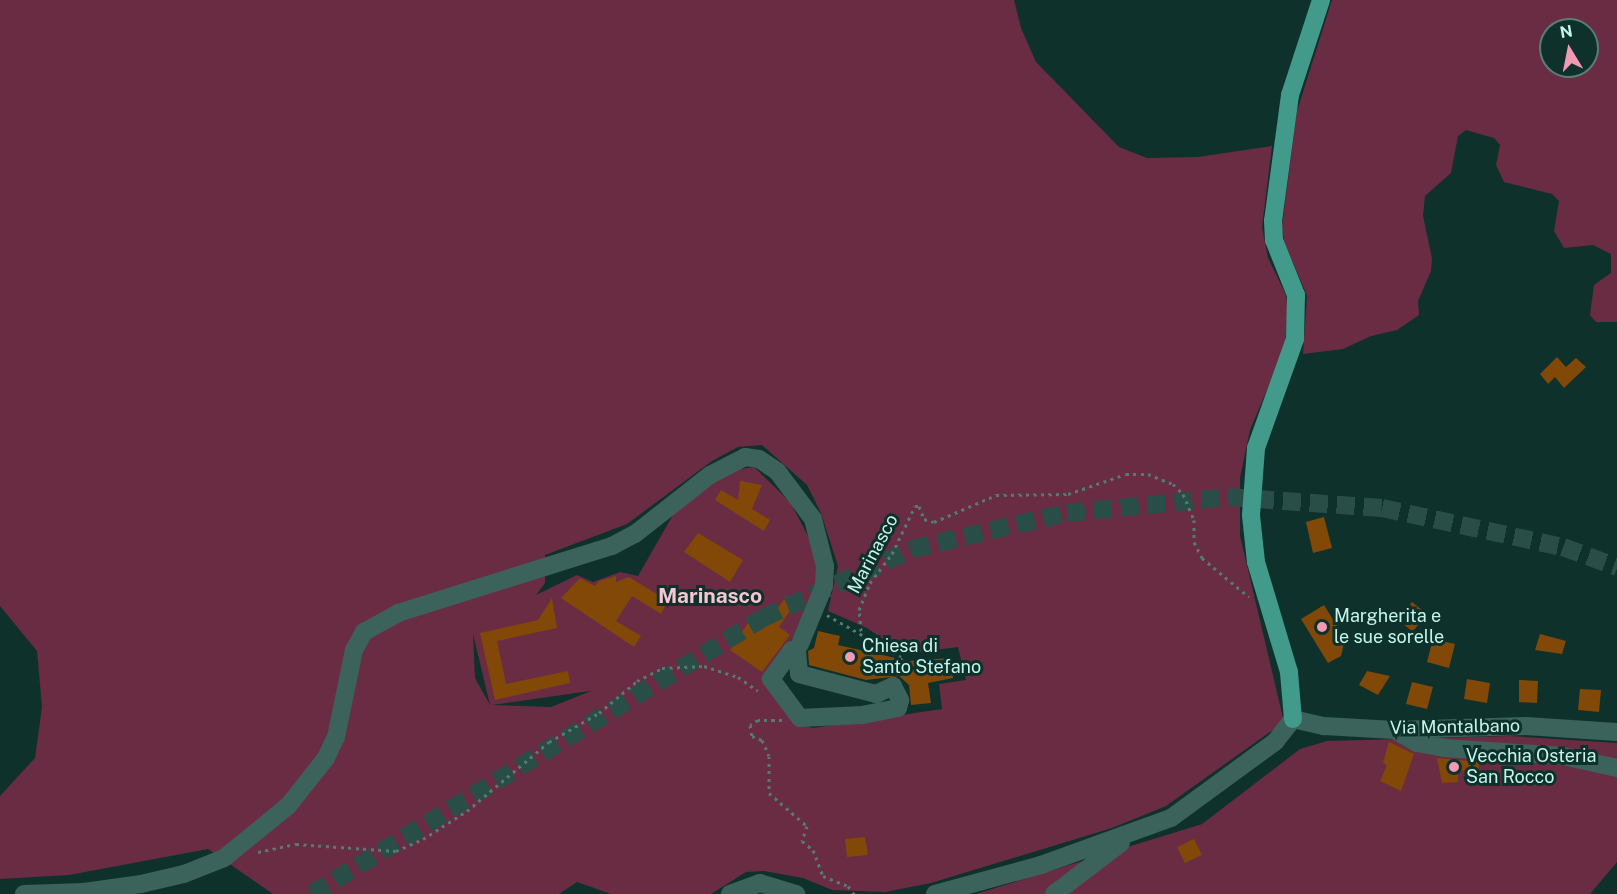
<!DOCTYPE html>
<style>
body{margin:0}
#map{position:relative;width:1617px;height:894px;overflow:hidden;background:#0e312b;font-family:"Public Sans",sans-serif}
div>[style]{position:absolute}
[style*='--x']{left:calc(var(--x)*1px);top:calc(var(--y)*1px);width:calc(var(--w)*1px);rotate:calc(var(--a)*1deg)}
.green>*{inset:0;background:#6a2c42}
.building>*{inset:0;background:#814808}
.highway-tunnel>*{height:18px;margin-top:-9px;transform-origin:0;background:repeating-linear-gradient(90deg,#294e48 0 18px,transparent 0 27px)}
.path>*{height:3px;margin-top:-1.5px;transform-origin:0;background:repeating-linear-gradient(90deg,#537b73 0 3px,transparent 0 7.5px)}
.minor>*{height:18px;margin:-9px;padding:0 9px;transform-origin:9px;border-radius:9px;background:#3c635b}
.major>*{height:18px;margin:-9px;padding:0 9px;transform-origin:9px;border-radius:9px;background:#429a8b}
.dots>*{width:16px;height:16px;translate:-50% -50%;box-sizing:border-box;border:3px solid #0e312b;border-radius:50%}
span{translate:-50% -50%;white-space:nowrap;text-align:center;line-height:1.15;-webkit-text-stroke:6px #0e312b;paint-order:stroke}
.street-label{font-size:18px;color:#c4f5ea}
.poi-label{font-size:18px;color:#c4f5ea}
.left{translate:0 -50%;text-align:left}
.quarter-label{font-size:21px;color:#f8c5d3;font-weight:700}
.north{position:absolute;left:1539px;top:18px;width:60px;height:60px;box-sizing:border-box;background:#0e312b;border:2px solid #577f77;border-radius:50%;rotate:350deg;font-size:16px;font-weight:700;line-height:24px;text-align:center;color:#c4f5ea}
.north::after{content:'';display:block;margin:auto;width:21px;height:27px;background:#f19ab4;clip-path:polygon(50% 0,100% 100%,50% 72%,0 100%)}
</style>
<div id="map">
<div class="green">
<div style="clip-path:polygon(evenodd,0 0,1014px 0,1021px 28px,1036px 62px,1119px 147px,1147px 158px,1198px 157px,1272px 146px,1262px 227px,1268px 258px,1286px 295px,1288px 317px,1284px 350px,1250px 430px,1240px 478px,1240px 536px,1284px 722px,1166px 806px,1112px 828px,931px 883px,885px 892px,832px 890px,803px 878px,764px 871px,746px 872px,711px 894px,611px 894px,577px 882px,559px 894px,273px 894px,208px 849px,69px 875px,0 879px,0 796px,35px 758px,42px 707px,37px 651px,0 606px,0 0,762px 445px,807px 485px,821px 513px,838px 566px,828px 611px,867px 628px,905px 654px,958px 647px,966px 680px,939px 684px,942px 709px,813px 728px,800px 724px,764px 680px,827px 588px,816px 551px,790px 502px,754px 467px,722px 472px,689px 487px,638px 576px,620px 572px,593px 582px,577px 575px,536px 595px,545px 583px,545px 555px,627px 524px,712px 461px,738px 447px,762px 445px,0 0,473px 634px,490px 705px,475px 678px,473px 634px,0 0,591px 691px,551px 707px,492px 705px,590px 691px,591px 691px)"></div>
<div style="clip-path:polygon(evenodd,1332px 0,1617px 0,1617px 322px,1596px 322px,1590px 315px,1594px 285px,1611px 273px,1611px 254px,1593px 245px,1564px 248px,1554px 231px,1559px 201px,1552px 194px,1504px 182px,1496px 165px,1500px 145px,1494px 138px,1466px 130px,1458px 136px,1451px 173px,1425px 196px,1423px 216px,1432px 258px,1431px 271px,1418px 301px,1419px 315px,1397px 330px,1371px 336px,1343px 349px,1303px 354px,1307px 296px,1284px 241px,1282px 226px,1297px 111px,1332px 0,1551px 30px,1587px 30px,1587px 66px,1551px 66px,1551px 30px)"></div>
<div style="clip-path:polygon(1510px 736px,1617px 743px,1617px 862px,1590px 894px,976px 894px,1202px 824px,1300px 749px,1327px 741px)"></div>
</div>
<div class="building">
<div style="clip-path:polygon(1557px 357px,1566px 367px,1576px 358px,1586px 367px,1564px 388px,1555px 377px,1548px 384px,1540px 374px)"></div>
<div style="clip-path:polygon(740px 481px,762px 485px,752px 509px,770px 520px,764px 531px,715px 500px,721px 490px,738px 500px)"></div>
<div style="clip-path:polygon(1324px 517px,1332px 548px,1313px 553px,1306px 522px)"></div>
<div style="clip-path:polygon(698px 533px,743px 560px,730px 582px,684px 552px)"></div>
<div style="clip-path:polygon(616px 576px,616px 582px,629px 577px,668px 601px,661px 614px,632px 596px,616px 621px,641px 636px,634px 647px,561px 598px,580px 578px,595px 586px,599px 581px)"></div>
<div style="clip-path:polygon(786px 596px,795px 603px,779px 627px,790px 635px,762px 672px,730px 650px,755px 612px,769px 621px)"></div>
<div style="clip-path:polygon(552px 598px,557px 628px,497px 641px,506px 684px,568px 671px,570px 683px,495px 700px,480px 633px,538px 620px)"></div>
<div style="clip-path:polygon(1412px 602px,1426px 613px,1413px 632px,1398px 620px)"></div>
<div style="clip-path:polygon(1324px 605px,1345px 639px,1341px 656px,1328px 663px,1301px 619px)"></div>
<div style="clip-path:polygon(818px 631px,840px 636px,838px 645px,909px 661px,950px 658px,953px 678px,928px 683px,931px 703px,911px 705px,909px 685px,899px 676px,866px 680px,809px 665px,808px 651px,814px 648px)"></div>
<div style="clip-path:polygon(1540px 634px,1566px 641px,1562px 654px,1535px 650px)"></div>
<div style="clip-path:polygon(1433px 639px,1455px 644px,1449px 668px,1427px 662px)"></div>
<div style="clip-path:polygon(1367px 671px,1390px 676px,1378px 695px,1359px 685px)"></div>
<div style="clip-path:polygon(1467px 679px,1490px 683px,1487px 703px,1464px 699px)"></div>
<div style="clip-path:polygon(1519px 680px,1538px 681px,1537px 703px,1519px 702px)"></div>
<div style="clip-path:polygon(1412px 682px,1433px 687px,1427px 709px,1406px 704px)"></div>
<div style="clip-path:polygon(1580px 689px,1601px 690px,1599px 712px,1578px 710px)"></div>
<div style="clip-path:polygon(1389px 742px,1414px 754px,1401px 791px,1380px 781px,1387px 765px,1383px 763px)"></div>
<div style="clip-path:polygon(1437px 758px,1479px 762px,1479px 770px,1458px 771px,1458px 782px,1442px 783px)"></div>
<div style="clip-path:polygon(865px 837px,868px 855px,847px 857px,845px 839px)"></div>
<div style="clip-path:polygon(1194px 839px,1202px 855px,1185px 863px,1177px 847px)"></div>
</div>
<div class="highway-tunnel">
<div style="--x:312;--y:894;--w:529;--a:-31.47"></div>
<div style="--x:763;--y:618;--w:164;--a:-24.8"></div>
<div style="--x:912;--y:549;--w:159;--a:-13.1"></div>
<div style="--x:1067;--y:513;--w:163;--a:-5.6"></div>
<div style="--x:1229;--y:497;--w:153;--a:4.1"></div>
<div style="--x:1382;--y:508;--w:185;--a:12.2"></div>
<div style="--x:1563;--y:547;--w:58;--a:20.3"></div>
</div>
<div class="path">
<div style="--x:827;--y:615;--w:85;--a:29.6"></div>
<div style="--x:901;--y:657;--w:16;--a:94"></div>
<div style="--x:861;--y:631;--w:21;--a:-95"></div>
<div style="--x:859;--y:610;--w:29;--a:-68"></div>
<div style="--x:870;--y:583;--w:36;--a:-53"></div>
<div style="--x:892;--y:554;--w:53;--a:-64.4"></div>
<div style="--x:915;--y:506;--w:4;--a:0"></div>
<div style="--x:919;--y:506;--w:14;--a:69"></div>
<div style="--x:924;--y:519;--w:10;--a:17"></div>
<div style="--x:934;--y:522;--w:68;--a:-23.5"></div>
<div style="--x:996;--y:495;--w:72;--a:-0.8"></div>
<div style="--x:1068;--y:494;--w:61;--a:-19"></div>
<div style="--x:1126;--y:474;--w:22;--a:0"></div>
<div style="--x:1148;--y:474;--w:27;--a:22"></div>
<div style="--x:1173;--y:484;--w:14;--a:45"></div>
<div style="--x:1183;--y:494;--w:28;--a:67"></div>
<div style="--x:1194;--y:520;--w:22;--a:90"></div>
<div style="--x:1194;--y:542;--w:18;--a:63"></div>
<div style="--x:1202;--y:558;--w:61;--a:39.7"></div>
<div style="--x:782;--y:720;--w:24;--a:180"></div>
<div style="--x:758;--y:720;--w:9;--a:148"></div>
<div style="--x:750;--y:725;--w:11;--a:80"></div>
<div style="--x:752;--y:736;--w:11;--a:22"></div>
<div style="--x:762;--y:740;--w:17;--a:66"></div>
<div style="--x:769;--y:756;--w:37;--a:90"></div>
<div style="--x:769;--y:793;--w:50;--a:41"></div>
<div style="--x:807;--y:826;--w:16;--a:108"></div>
<div style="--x:802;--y:841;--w:14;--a:39"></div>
<div style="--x:813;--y:850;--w:28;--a:69"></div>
<div style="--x:823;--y:876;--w:27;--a:22"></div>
<div style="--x:848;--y:886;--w:10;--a:53"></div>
<div style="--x:258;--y:852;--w:39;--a:-12"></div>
<div style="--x:296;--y:844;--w:100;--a:4"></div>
<div style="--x:396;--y:851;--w:30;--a:-24"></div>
<div style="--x:423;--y:839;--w:52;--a:-32.5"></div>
<div style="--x:467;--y:811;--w:107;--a:-40.1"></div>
<div style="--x:549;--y:742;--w:58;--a:-30.1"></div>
<div style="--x:599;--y:713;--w:50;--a:-40.1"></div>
<div style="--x:637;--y:681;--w:28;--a:-27"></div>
<div style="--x:662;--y:668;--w:42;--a:-2.7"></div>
<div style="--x:704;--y:666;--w:36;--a:18"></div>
<div style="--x:738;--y:677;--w:24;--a:35"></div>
</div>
<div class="minor">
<div style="--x:792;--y:650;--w:5;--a:11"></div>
<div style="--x:797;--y:651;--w:23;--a:85"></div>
<div style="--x:799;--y:674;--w:80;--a:14.6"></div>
<div style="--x:876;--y:694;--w:19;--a:-25"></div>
<div style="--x:893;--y:686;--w:16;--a:63"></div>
<div style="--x:900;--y:700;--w:8;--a:104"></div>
<div style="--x:898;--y:708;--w:36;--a:169"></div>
<div style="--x:863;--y:715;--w:63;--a:177.3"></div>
<div style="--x:800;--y:718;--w:49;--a:-126.6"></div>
<div style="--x:771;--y:679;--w:36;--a:-54"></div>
<div style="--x:1396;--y:731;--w:24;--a:30"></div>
<div style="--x:1417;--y:743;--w:27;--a:10"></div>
<div style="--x:1444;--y:748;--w:119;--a:3.8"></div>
<div style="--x:1563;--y:756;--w:55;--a:12.5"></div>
<div style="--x:24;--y:894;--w:60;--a:-1.9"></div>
<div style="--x:84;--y:892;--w:58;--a:-8"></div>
<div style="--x:141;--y:884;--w:44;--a:-13.1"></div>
<div style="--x:184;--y:874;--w:43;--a:-21.8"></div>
<div style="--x:224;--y:858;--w:82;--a:-39.1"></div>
<div style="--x:288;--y:806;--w:61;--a:-51.6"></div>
<div style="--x:326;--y:758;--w:23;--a:-65"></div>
<div style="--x:336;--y:737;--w:89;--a:-78.3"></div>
<div style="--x:354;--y:650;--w:21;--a:-61"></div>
<div style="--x:364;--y:632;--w:39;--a:-29"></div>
<div style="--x:398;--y:613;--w:224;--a:-17.4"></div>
<div style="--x:612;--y:546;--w:26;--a:-28"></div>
<div style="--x:635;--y:534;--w:95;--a:-38.2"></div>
<div style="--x:710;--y:475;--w:39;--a:-27"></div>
<div style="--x:745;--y:457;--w:14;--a:8"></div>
<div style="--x:759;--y:459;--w:22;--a:34"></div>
<div style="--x:777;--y:471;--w:60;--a:53.1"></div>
<div style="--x:813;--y:519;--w:49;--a:75.7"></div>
<div style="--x:825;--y:566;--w:20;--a:93"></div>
<div style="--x:824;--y:586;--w:63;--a:112.5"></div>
<div style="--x:730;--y:894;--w:32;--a:-20"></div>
<div style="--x:760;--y:883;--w:38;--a:17"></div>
<div style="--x:935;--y:894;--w:110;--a:-15.3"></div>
<div style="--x:1041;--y:865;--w:138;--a:-19.9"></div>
<div style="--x:1171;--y:818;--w:129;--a:-36.2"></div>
<div style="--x:1275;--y:742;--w:29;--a:-52"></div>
<div style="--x:1293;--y:719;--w:32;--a:13"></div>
<div style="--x:1324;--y:726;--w:70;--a:3.3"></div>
<div style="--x:1394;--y:730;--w:132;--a:-1.7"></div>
<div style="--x:1526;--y:726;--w:91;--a:3.8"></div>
<div style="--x:1054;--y:894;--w:84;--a:-37.3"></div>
</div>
<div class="major">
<div style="--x:1293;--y:719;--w:47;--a:-94.9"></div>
<div style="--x:1289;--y:672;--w:115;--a:-106.7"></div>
<div style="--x:1256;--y:562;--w:47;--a:-96.1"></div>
<div style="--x:1251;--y:515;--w:67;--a:-85.7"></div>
<div style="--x:1256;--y:448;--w:116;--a:-70.3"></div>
<div style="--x:1295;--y:339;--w:44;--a:-88.7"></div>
<div style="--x:1296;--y:295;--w:59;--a:-111.8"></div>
<div style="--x:1274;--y:240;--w:19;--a:-93"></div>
<div style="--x:1273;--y:221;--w:127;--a:-82.3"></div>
<div style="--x:1290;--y:95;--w:100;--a:-71.9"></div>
</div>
<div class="dots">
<div style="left:1322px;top:627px;background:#f19ab4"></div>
<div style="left:850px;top:657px;background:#f19ab4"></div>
<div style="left:1454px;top:767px;background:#f19ab4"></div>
</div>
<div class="street-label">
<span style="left:873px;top:554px;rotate:-62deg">Marinasco</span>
<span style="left:1455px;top:727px;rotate:-1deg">Via Montalbano</span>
</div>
<div class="poi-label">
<span class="left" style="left:1334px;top:627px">Margherita e<br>le sue sorelle</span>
<span class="left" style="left:862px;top:657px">Chiesa di<br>Santo Stefano</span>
<span class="left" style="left:1466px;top:767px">Vecchia Osteria<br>San Rocco</span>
</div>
<div class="quarter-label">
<span style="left:710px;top:596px">Marinasco</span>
</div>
<div class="north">N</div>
</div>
